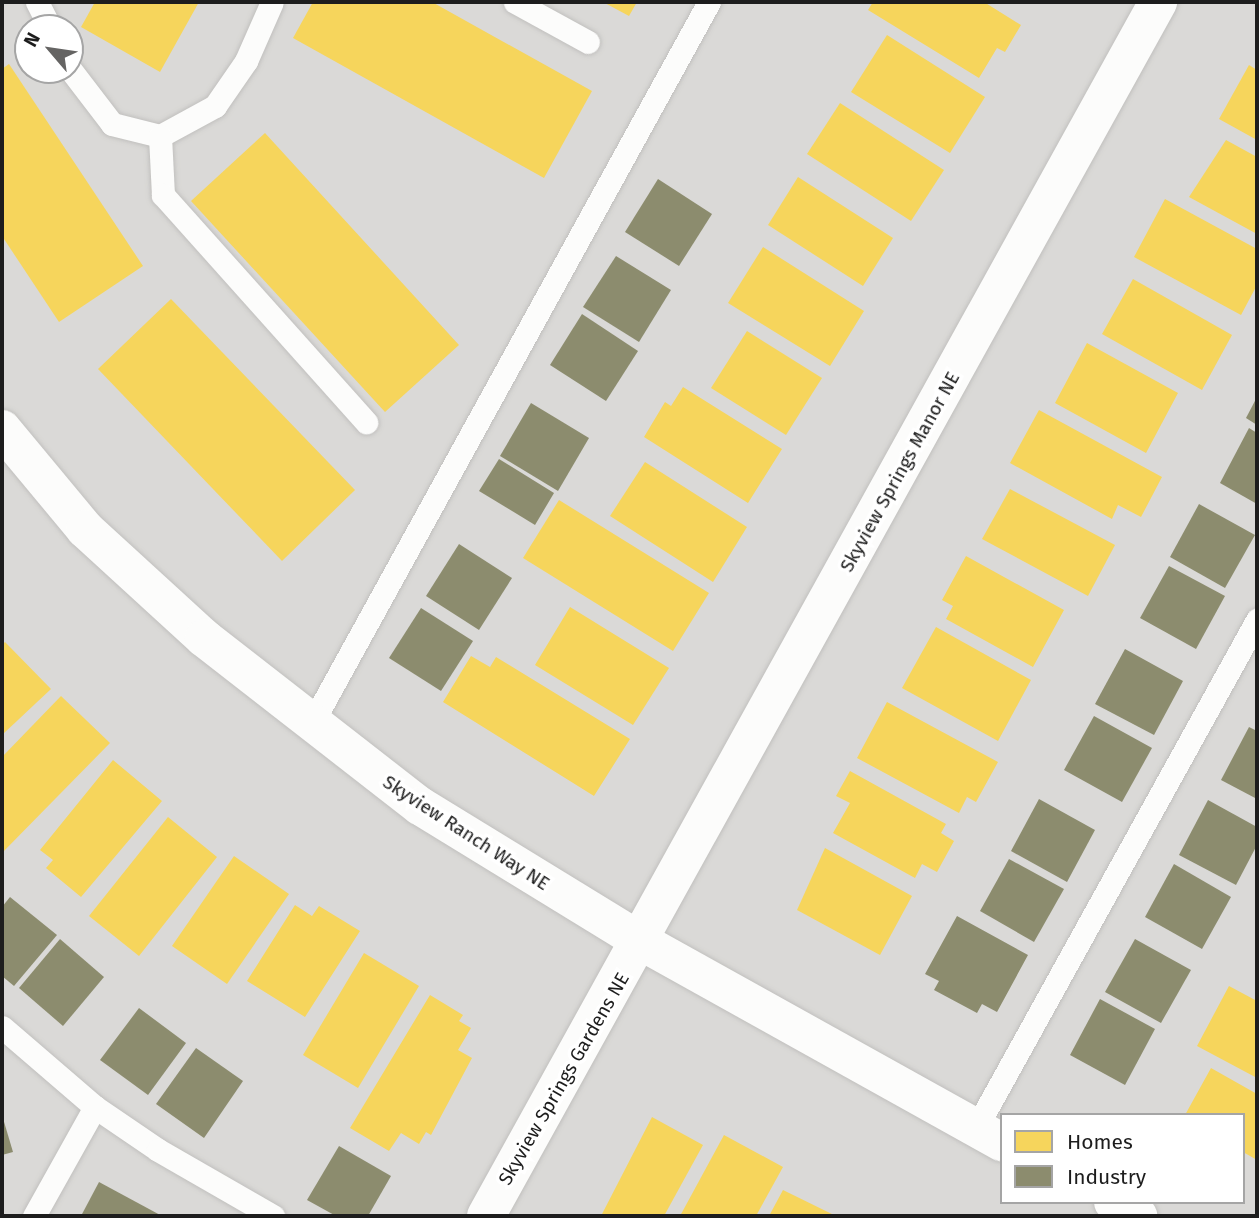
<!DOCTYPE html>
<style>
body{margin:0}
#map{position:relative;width:1259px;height:1218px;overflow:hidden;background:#ebe9e6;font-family:"Fira Sans",sans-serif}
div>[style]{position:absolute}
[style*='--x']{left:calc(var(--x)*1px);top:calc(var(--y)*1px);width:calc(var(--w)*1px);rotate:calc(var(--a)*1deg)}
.residential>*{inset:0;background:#dad9d7}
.homes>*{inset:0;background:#f6d55c}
.industry>*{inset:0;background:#8c8c6e}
.roads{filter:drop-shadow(0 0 2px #c1c0be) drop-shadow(0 0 2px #c1c0be)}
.lane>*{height:23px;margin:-11.5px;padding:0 11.5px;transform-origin:11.5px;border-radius:11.5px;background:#fcfcfb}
.street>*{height:38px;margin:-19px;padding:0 19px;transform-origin:19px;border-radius:19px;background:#fcfcfb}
span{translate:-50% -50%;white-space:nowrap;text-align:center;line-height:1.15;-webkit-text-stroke:7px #fff;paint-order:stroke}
.street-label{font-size:19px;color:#1d1d1d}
.frame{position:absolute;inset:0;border:4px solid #1d1d1d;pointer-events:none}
.legend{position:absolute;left:1000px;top:1113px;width:245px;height:91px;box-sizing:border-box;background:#fff;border:2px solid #a5a5a5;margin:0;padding:9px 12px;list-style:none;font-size:21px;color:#1d1d1d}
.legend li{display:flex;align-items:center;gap:14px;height:35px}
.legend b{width:35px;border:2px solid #a5a5a5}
.north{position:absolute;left:14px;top:14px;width:70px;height:70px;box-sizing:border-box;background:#fff;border:2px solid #a5a5a5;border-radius:50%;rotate:299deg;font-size:19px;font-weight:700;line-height:28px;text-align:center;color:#1d1d1d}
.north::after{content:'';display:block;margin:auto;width:24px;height:32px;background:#656463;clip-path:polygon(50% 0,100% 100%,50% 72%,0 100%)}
</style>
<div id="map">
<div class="residential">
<div style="clip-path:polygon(evenodd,2px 2px,1257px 2px,1257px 1216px,2px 1216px,2px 2px,28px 28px,70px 28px,70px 70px,28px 70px,28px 28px,2px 2px,1002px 1115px,1243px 1115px,1243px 1202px,1002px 1202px,1002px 1115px)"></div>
</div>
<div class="homes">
<div style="clip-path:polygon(95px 2px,199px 2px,160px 72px,81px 27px)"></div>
<div style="clip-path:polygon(313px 2px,432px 2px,592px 91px,544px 178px,293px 38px)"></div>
<div style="clip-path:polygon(603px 2px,637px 2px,629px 16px)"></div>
<div style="clip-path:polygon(873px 2px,984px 2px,1021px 25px,1005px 52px,997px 48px,979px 78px,868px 10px)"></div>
<div style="clip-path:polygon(887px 35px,985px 97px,950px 153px,851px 92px)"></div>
<div style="clip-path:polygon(9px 64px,143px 266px,59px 322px,2px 236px,2px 69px)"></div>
<div style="clip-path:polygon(1249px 65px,1257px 70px,1257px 140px,1219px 119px)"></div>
<div style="clip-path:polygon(840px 103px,944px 170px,911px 221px,807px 154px)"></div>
<div style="clip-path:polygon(265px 133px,459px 345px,385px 412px,191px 201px)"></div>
<div style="clip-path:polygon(1226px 140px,1257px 157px,1257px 234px,1189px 197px)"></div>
<div style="clip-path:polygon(798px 177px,893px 238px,863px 286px,768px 225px)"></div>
<div style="clip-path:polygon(1165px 199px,1257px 249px,1257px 285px,1241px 315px,1134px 257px)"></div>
<div style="clip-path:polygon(763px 247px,864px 311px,830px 366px,728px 303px)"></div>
<div style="clip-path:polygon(1133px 279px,1232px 335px,1202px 390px,1102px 334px)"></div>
<div style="clip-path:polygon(171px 299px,355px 490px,282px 561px,98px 369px)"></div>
<div style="clip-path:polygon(747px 331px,822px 378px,786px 435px,711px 388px)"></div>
<div style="clip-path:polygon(1087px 343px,1178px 393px,1146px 453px,1055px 403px)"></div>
<div style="clip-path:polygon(683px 387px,782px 449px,748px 503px,644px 437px,665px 402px,671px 406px)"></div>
<div style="clip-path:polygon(1039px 410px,1162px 477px,1141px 517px,1118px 505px,1112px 519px,1010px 463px)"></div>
<div style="clip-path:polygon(645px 462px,747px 527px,713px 582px,610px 516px)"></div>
<div style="clip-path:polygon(1010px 489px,1115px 545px,1088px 596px,982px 539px)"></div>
<div style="clip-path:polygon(559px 500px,709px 593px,673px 651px,523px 558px)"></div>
<div style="clip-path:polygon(966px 556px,1064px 610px,1033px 667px,946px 619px,953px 606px,942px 600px)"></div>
<div style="clip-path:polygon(570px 607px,669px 668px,633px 725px,535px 665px)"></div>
<div style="clip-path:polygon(936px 627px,1031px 680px,998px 741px,902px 688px)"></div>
<div style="clip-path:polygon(5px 642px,51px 689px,2px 735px,2px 645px)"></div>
<div style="clip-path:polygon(471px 656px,490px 667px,496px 657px,630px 739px,594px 796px,443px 702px)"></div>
<div style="clip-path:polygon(61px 696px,110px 743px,2px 853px,2px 757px)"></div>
<div style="clip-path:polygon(887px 702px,998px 762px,976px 802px,967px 797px,959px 813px,857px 758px)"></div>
<div style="clip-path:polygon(113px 760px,162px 801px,81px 897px,46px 868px,53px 860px,40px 850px)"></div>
<div style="clip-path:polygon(850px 771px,946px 824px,941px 833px,954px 841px,937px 872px,922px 864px,915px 878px,833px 833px,850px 803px,836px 796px)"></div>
<div style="clip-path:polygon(168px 817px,217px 857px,139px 956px,89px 916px)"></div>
<div style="clip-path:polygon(825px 848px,912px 896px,880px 955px,797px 910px)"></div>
<div style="clip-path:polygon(234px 856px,289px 894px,227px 984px,172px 946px)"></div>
<div style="clip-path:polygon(295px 905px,312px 916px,319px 906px,360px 931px,305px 1017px,247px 981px)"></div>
<div style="clip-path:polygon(364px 953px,419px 986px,358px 1088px,303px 1055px)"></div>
<div style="clip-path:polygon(1229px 986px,1257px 1001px,1257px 1078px,1197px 1046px)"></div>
<div style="clip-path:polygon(430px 995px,463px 1015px,459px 1021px,471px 1028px,458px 1050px,472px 1058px,431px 1135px,426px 1132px,419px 1144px,401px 1133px,389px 1151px,350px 1128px)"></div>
<div style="clip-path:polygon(1211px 1068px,1257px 1094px,1257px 1160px,1243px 1152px,1243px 1115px,1185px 1115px)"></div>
<div style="clip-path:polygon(652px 1117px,703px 1145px,664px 1216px,601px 1216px)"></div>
<div style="clip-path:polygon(724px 1135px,783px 1167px,756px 1216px,680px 1216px)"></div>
<div style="clip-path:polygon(783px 1190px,836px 1216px,769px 1216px)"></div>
</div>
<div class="industry">
<div style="clip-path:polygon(658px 179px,712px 214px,679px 266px,625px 232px)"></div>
<div style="clip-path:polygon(616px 256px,671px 290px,639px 342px,583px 307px)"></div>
<div style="clip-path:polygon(582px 314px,638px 351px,606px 401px,550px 365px)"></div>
<div style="clip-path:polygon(1257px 397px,1257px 425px,1246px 418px)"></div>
<div style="clip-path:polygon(531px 403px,589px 438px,558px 491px,500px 456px)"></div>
<div style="clip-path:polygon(1249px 428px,1257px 433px,1257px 504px,1220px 483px)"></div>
<div style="clip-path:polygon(499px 459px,554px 493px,535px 525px,479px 491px)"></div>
<div style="clip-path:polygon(1199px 504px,1255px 535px,1225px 588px,1170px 557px)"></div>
<div style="clip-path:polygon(459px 544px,512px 578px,479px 630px,426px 596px)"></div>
<div style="clip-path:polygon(1169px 566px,1225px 596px,1196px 649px,1140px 618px)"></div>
<div style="clip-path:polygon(421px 608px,473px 641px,441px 691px,389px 658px)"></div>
<div style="clip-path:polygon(1125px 649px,1183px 681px,1154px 735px,1095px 704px)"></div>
<div style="clip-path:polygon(1094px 716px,1152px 748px,1122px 802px,1064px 770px)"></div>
<div style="clip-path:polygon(1249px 727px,1257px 731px,1257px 799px,1221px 780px)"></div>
<div style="clip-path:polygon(1039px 799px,1095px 830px,1067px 882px,1011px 851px)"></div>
<div style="clip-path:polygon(1208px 800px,1257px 827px,1257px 845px,1236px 885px,1179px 855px)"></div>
<div style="clip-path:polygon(1009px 859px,1064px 889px,1034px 942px,980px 911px)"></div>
<div style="clip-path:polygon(1174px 864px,1231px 897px,1202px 949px,1145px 917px)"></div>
<div style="clip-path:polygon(10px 897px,57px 935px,14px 986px,2px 976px,2px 907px)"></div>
<div style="clip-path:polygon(957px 916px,1028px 955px,997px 1012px,982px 1004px,977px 1013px,934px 990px,939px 981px,925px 974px)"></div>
<div style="clip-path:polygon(60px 939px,104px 977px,63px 1026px,19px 988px)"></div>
<div style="clip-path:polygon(1135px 939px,1191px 970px,1161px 1023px,1105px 992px)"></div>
<div style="clip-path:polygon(1100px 999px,1155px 1029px,1125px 1085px,1070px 1055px)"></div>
<div style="clip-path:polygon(139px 1008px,186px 1043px,148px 1095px,100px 1060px)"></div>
<div style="clip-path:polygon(196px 1048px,243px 1081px,204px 1138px,156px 1104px)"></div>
<div style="clip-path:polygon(2px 1115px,13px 1152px,2px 1155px)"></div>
<div style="clip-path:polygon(339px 1146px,391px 1176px,368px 1216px,336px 1216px,307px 1200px)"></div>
<div style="clip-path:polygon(99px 1182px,162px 1216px,81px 1216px)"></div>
</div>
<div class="roads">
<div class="lane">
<div style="--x:37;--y:2;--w:29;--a:63"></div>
<div style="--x:515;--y:2;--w:83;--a:28.7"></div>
<div style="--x:70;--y:69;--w:69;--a:52.6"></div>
<div style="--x:112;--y:124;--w:49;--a:14"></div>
<div style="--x:160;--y:136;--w:63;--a:-28.6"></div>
<div style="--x:215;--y:106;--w:55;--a:-55.4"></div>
<div style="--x:246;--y:61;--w:64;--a:-66.2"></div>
<div style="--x:160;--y:136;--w:59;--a:87.1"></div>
<div style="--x:163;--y:195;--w:305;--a:48.2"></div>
<div style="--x:311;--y:725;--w:825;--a:-61.17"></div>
<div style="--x:2;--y:1027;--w:123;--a:40.7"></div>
<div style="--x:95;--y:1107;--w:76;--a:34.3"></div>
<div style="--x:158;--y:1150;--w:133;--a:29.9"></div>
<div style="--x:976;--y:1128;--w:581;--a:-61.05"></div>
<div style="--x:34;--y:1216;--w:125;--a:-60.8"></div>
</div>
<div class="street">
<div style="--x:2;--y:429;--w:130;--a:50.3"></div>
<div style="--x:85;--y:529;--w:161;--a:42.5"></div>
<div style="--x:204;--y:638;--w:274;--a:37.9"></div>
<div style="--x:420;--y:806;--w:260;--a:31.5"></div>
<div style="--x:642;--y:942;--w:412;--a:29.1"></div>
<div style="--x:1113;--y:1202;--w:29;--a:29"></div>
<div style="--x:486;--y:1216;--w:1388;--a:-61.03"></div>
</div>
</div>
<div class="street-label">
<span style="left:900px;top:472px;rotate:-61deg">Skyview Springs Manor NE</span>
<span style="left:466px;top:833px;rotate:33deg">Skyview Ranch Way NE</span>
<span style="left:564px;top:1079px;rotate:-60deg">Skyview Springs Gardens NE</span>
</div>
<div class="frame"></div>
<ul class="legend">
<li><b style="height:19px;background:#f6d55c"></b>Homes</li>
<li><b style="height:19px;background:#8c8c6e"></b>Industry</li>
</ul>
<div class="north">N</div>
</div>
